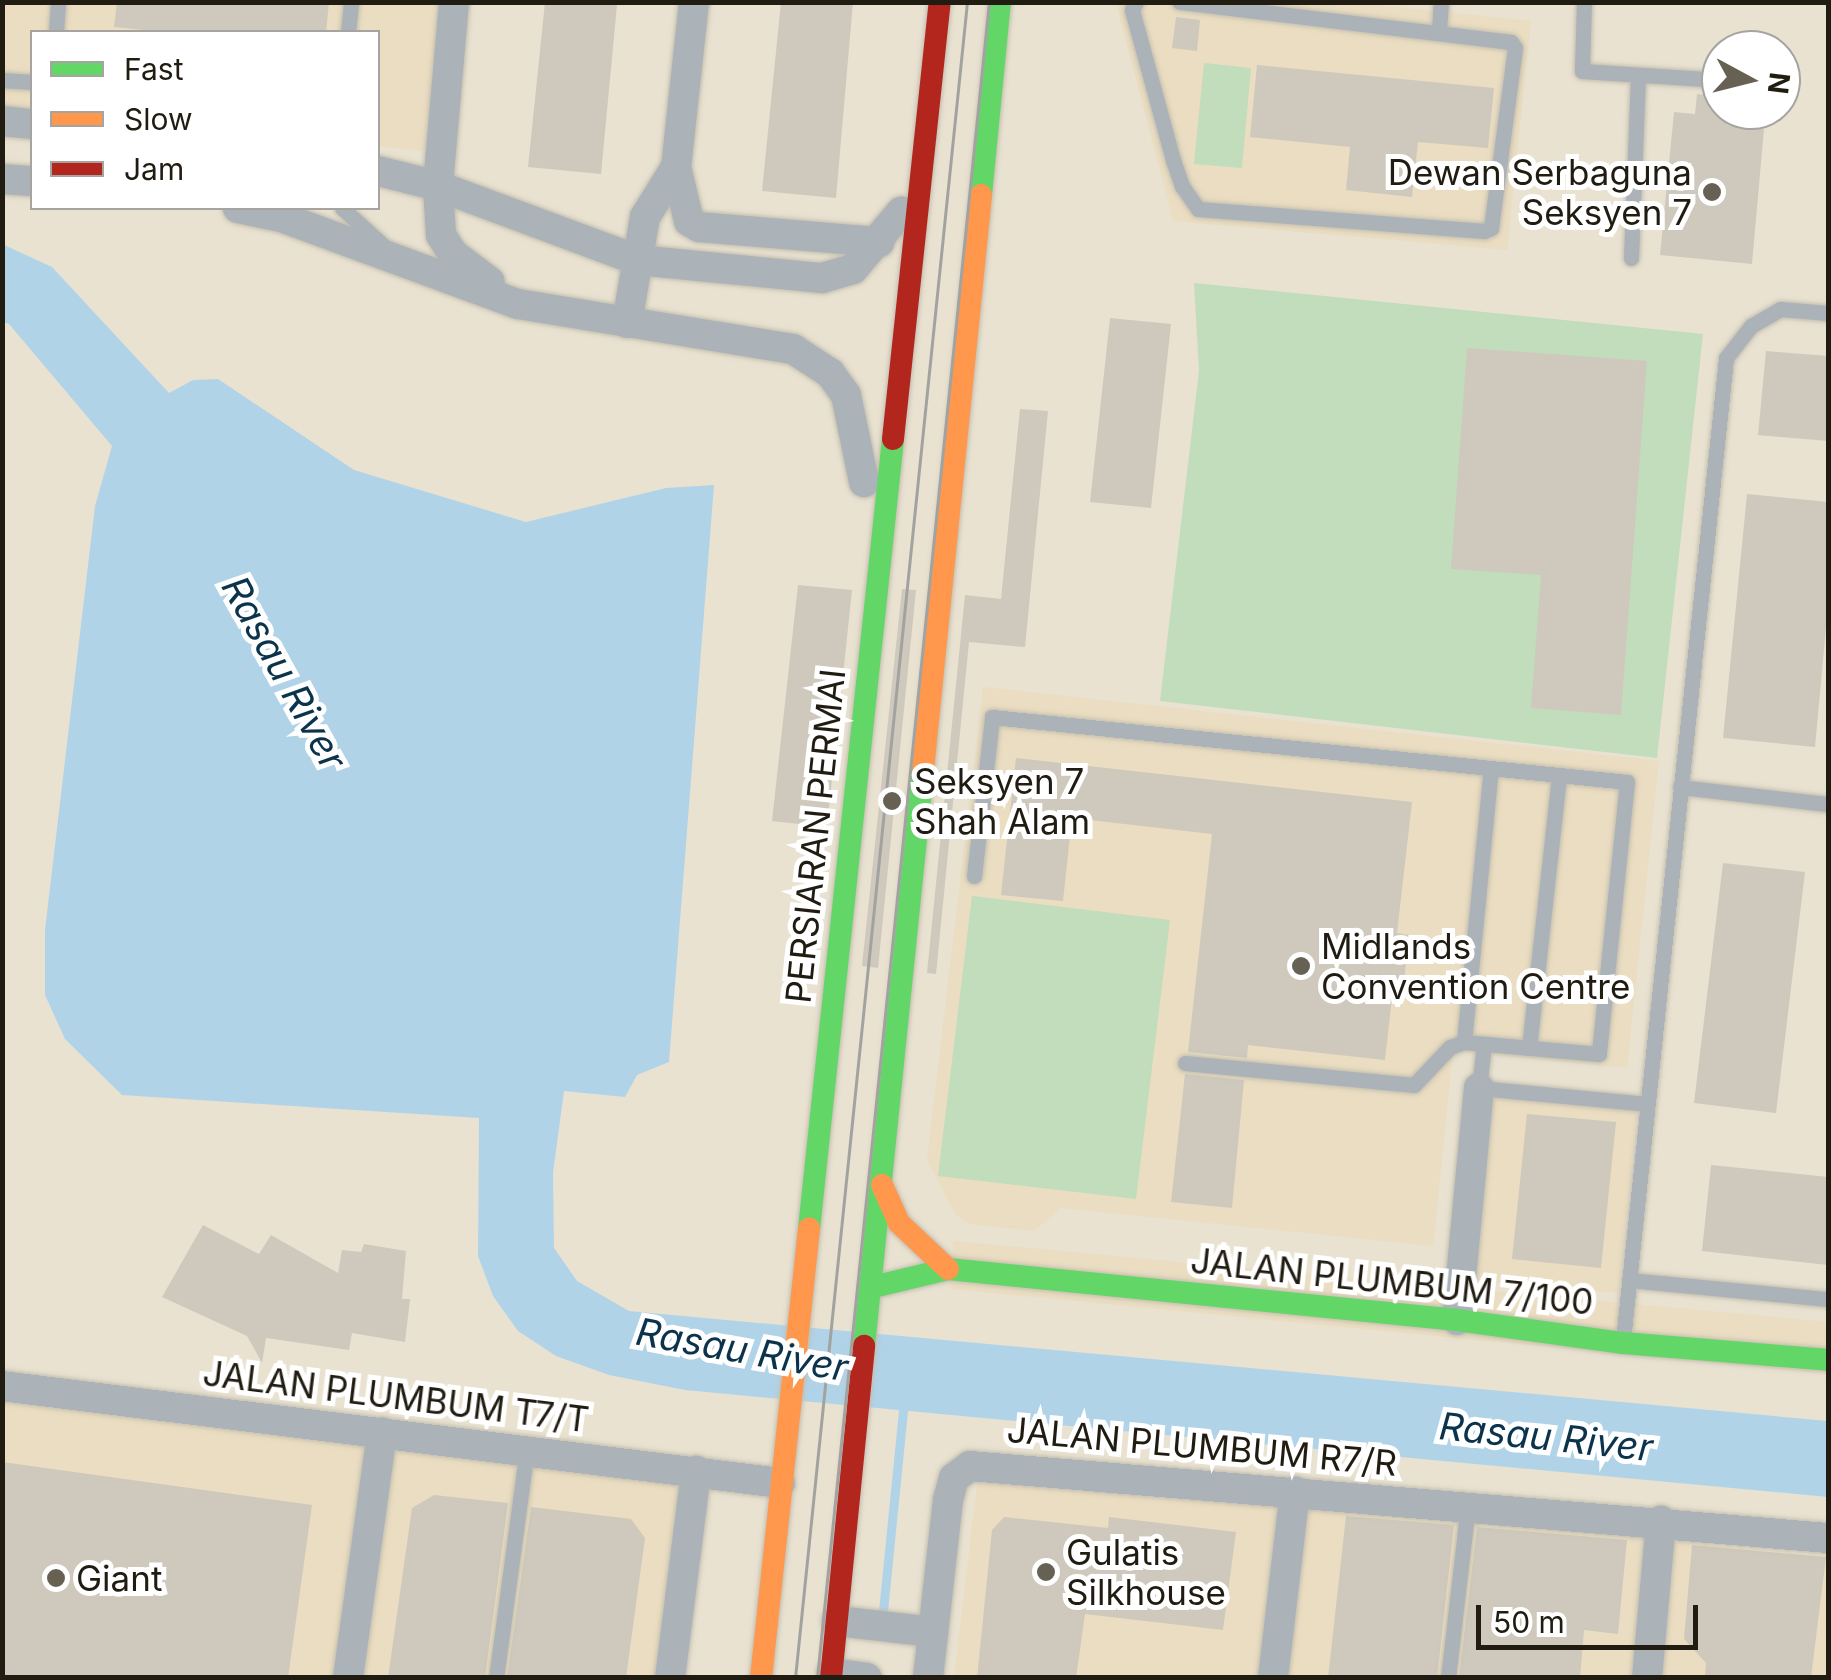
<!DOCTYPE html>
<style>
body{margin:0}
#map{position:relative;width:1831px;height:1680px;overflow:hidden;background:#e9e2d1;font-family:Inter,sans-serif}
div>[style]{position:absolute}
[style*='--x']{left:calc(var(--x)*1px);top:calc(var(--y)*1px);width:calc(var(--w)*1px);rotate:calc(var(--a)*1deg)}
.built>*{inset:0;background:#eaddc1}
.green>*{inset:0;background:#c1ddbb}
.water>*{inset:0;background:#b1d3e8}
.stream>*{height:9px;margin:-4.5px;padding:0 4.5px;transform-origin:4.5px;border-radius:4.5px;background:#b1d3e8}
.building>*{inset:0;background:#cec9bc}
.roads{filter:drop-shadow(0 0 2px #c3beb0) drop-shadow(0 0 2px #c3beb0)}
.lane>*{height:15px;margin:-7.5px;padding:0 7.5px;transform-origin:7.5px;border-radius:7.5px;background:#abb2b8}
.street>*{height:30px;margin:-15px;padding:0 15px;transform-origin:15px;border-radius:15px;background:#abb2b8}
.fast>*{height:22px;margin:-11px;padding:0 11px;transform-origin:11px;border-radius:11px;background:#63d668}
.slow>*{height:22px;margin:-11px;padding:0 11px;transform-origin:11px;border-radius:11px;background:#ff974d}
.jam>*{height:22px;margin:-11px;padding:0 11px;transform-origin:11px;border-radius:11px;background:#b3261e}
.tram>*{height:2.5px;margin:-1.25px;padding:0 1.25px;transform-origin:1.25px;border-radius:1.25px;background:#a2a3a1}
.dots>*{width:28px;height:28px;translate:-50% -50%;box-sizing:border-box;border:5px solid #fff;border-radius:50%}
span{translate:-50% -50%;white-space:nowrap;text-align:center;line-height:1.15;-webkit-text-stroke:10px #fff;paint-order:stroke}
.poi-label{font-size:35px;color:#211c11}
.right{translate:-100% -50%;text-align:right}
.left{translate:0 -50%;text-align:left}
.street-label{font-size:35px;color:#211c11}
.water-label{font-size:38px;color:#0b344c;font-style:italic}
.frame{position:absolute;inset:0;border:5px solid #211c11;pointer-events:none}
.legend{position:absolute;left:30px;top:30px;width:350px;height:180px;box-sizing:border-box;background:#fff;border:2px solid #a6a4a0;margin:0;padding:12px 18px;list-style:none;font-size:30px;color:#211c11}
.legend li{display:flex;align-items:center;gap:20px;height:50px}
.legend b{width:50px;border:2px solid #a6a4a0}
.north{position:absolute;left:1701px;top:30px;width:100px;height:100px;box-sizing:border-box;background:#fff;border:2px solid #a6a4a0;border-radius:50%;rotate:97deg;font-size:28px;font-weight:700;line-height:40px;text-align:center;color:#211c11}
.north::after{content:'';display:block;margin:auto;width:35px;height:45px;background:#676154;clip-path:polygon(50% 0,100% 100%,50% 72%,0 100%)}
.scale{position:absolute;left:1476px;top:1605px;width:222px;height:45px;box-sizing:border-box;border:5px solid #211c11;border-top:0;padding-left:12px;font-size:30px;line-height:35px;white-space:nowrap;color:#211c11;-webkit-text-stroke:8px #fff;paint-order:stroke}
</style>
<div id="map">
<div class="built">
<div style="clip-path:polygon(1348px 2px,1531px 21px,1507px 250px,1173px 221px,1116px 3px)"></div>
<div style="clip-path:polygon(3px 3px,439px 3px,425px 151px,378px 146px,378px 32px,32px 32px,32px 109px,3px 106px)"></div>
<div style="clip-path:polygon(983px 687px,1659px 761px,1627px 1068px,1453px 1051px,1433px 1246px,1061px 1208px,1034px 1231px,969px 1224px,955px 1214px,927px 1160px)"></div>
<div style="clip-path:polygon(1491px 1097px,1637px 1110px,1618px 1293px,1472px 1280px)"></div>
<div style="clip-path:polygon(953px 1241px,1828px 1322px,1828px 1374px,951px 1289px)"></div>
<div style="clip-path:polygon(3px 1400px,683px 1482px,658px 1677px,3px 1678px)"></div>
<div style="clip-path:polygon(978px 1476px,1325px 1504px,1828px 1557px,1828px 1677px,954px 1678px)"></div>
</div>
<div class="green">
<div style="clip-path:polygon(1204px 63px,1251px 68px,1242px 168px,1194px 164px)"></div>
<div style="clip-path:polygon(1194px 283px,1703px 334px,1657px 758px,1160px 701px,1199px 371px)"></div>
<div style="clip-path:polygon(972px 896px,1170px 920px,1136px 1199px,938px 1176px)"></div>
</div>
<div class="water">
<div style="clip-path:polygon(2px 244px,52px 267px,169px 393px,193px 380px,218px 379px,354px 470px,526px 522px,666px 488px,714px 485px,669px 1062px,637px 1075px,625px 1097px,564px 1091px,553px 1173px,554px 1248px,577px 1281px,629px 1311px,1828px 1421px,1828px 1497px,685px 1390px,609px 1375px,556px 1356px,518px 1331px,493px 1296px,478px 1256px,479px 1118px,122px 1095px,65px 1039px,45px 995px,45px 930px,95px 506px,112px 446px,9px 324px,3px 322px)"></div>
</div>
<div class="stream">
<div style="--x:883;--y:1611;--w:213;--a:-84.3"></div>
</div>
<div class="building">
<div style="clip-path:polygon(117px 2px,329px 2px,326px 32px,164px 32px,114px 27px)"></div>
<div style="clip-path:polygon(545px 2px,617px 5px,601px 174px,528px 167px)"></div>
<div style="clip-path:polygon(781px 2px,853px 2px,836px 198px,762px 191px)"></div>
<div style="clip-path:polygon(1176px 17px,1200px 20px,1197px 51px,1172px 48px)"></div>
<div style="clip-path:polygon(1257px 65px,1494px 88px,1488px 148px,1418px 142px,1412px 197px,1346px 190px,1350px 147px,1250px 137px)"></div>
<div style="clip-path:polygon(1697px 94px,1721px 96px,1721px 110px,1728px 110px,1727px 125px,1764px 129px,1752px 264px,1660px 255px,1674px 112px,1695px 114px)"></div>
<div style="clip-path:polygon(1110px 318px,1171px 324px,1151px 508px,1090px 502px)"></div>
<div style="clip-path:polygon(1467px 348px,1647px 361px,1621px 715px,1531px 708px,1541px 575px,1451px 569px)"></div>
<div style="clip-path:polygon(1766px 351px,1828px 356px,1828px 441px,1758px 435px)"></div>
<div style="clip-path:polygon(1020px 409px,1048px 411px,1025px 647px,969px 642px,936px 974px,927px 973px,965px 595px,1001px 599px)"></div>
<div style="clip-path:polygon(1747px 494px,1828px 502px,1828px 606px,1815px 747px,1723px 738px)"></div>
<div style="clip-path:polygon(798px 585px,852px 590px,827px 827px,772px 821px)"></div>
<div style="clip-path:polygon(902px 589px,916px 590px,878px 968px,862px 966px)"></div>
<div style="clip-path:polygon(1016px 758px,1412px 802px,1397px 933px,1409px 935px,1402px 999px,1392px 998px,1385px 1060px,1248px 1045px,1247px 1058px,1188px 1052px,1212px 834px,1072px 818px,1063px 901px,1001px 895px)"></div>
<div style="clip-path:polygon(1723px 863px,1805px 872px,1776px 1113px,1694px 1103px)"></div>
<div style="clip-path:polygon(1185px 1074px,1244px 1080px,1232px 1208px,1171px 1202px)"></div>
<div style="clip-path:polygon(1527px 1114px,1616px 1122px,1601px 1268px,1512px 1259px)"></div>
<div style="clip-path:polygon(1711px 1165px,1828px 1177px,1828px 1265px,1702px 1251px)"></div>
<div style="clip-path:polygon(203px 1225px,259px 1254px,271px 1235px,338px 1273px,342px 1250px,361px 1252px,364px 1244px,406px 1251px,402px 1299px,410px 1299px,405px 1342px,352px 1333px,349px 1350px,266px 1338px,262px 1363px,247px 1336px,162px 1297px)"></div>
<div style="clip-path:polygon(2px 1462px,312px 1505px,288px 1678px,2px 1678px)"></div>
<div style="clip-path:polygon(434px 1495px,508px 1503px,485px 1678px,388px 1678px,412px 1508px)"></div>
<div style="clip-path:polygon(531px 1507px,631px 1519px,645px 1538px,626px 1678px,507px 1678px)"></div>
<div style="clip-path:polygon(1346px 1516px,1454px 1525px,1437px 1678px,1328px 1678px)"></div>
<div style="clip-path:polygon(1004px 1517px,1108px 1528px,1109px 1517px,1236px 1532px,1223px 1630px,1085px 1614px,1076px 1678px,977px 1678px,992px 1530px)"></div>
<div style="clip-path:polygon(1477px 1527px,1627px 1540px,1618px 1634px,1584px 1630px,1580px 1678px,1459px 1678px)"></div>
<div style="clip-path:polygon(1692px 1545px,1826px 1557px,1811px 1678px,1705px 1678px,1706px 1663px,1684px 1639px)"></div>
</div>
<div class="roads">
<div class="lane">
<div style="--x:1136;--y:2;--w:9;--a:117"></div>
<div style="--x:1132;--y:10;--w:156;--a:74.7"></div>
<div style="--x:1173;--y:160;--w:28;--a:71"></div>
<div style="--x:1182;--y:186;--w:28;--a:55"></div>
<div style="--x:1198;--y:209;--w:287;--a:4.4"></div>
<div style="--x:1484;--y:231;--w:8;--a:-23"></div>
<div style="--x:1491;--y:228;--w:182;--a:-82.4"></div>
<div style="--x:1515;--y:48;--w:7;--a:-124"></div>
<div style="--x:1511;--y:42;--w:334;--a:-173.1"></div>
<div style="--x:1584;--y:2;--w:69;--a:91.7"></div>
<div style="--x:1582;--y:71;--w:139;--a:3.7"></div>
<div style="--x:1439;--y:30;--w:28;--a:-86"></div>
<div style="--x:56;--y:32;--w:30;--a:-86"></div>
<div style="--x:348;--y:32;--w:30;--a:-84"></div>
<div style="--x:2;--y:80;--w:30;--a:4"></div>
<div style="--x:342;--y:208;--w:57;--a:42.1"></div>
<div style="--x:1631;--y:258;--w:183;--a:-87.8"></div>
<div style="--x:1680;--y:787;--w:149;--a:6.6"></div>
<div style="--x:974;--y:876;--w:160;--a:-83.5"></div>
<div style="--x:992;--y:717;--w:638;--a:5.84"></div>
<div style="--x:1627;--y:782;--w:273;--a:95.9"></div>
<div style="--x:1599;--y:1054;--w:136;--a:-174.9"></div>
<div style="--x:1464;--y:1042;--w:15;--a:160"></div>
<div style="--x:1450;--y:1047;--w:52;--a:133.5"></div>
<div style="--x:1414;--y:1085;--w:230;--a:-174.5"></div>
<div style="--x:1464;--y:1042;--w:275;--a:-84.4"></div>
<div style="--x:1484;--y:1044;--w:44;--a:96.5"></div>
<div style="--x:1479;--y:1088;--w:169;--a:5.4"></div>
<div style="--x:1529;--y:1048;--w:275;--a:-83.7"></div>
<div style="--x:1629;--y:1280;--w:200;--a:5.5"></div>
<div style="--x:1623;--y:1340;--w:987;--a:-84.01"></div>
<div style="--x:1726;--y:358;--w:41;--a:-52"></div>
<div style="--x:1751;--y:326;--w:34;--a:-30"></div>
<div style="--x:1780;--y:309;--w:48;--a:4.8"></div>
<div style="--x:496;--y:1678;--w:230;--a:-82.3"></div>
<div style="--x:1448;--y:1678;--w:174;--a:-83.4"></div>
</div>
<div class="street">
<div style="--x:454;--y:2;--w:185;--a:95"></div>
<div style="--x:438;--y:186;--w:49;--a:86.5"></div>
<div style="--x:441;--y:235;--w:22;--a:58"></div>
<div style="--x:453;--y:254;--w:46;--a:37.1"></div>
<div style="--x:694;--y:2;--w:166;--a:96.2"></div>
<div style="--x:676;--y:167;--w:56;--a:76.5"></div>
<div style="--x:689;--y:221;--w:12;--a:31"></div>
<div style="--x:699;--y:227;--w:181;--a:4.8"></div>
<div style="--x:2;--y:121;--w:30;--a:6"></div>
<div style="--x:378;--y:171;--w:62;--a:14"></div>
<div style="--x:438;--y:186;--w:212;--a:20.4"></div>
<div style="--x:637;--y:260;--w:186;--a:5.6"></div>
<div style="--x:822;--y:278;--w:32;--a:-16"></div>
<div style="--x:853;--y:269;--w:75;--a:-49.9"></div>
<div style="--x:2;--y:179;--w:30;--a:4"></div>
<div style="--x:238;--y:208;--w:44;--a:11.8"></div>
<div style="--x:281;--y:217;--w:252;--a:20.2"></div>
<div style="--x:518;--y:304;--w:279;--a:9.3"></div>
<div style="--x:793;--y:349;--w:44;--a:33"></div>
<div style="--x:830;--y:373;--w:27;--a:54"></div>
<div style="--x:846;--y:395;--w:89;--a:78.3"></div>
<div style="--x:627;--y:323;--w:108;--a:-80.4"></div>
<div style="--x:645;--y:217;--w:59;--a:-58.2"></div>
<div style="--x:1457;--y:1320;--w:233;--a:-84.6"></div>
<div style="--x:2;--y:1386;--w:784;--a:7.11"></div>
<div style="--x:837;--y:1621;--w:97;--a:6.5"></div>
<div style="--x:832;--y:1673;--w:35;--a:8"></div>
<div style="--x:348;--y:1678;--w:248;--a:-82.1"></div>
<div style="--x:670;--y:1678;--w:209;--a:-82.8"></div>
<div style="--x:928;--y:1678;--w:179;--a:-83.6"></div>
<div style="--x:948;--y:1500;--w:23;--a:-75"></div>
<div style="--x:954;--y:1478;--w:20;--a:-37"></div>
<div style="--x:970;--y:1466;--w:861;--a:4.8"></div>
<div style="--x:1273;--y:1678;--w:188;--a:-83.3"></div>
<div style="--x:1647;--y:1678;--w:158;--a:-84.9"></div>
</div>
<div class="fast">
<div style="--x:981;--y:195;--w:194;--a:-84.4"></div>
<div style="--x:809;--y:1229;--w:794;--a:-83.93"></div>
<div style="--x:873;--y:1287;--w:77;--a:-13.5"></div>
<div style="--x:948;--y:1269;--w:512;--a:5.72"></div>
<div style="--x:1457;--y:1320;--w:168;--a:7.9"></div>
<div style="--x:1623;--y:1343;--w:206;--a:4.7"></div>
<div style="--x:864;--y:1346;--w:579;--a:-84.15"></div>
</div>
<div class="slow">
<div style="--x:923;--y:770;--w:578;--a:-84.24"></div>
<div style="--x:882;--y:1185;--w:42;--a:65.9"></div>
<div style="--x:899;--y:1223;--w:67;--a:43.2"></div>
<div style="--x:761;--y:1678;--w:452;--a:-83.9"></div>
</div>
<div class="jam">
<div style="--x:893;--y:439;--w:440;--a:-83.9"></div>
<div style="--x:831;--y:1678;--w:334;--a:-84.3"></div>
</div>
</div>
<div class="tram">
<div style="--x:795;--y:1678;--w:1685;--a:-84.14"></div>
<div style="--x:817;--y:1678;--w:1685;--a:-84.14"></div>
</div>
<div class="dots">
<div style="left:1712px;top:192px;background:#676154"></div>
<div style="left:892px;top:801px;background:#676154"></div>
<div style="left:1301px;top:966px;background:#676154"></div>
<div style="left:1046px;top:1572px;background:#676154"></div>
<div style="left:56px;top:1578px;background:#676154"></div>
</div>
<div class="poi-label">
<span class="right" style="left:1692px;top:192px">Dewan Serbaguna<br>Seksyen 7</span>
<span class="left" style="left:914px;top:801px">Seksyen 7<br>Shah Alam</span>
<span class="left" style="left:1321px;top:966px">Midlands<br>Convention Centre</span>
<span class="left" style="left:1066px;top:1572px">Gulatis<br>Silkhouse</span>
<span class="left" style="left:76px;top:1578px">Giant</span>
</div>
<div class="street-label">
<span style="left:815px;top:836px;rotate:-84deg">PERSIARAN PERMAI</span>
<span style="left:1392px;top:1281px;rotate:6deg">JALAN PLUMBUM 7/100</span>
<span style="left:396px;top:1396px;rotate:7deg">JALAN PLUMBUM T7/T</span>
<span style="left:1202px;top:1446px;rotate:5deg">JALAN PLUMBUM R7/R</span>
</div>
<div class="water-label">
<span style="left:284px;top:673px;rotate:61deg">Rasau River</span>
<span style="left:742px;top:1350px;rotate:10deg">Rasau River</span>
<span style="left:1546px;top:1437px;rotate:6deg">Rasau River</span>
</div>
<div class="frame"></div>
<ul class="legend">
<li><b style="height:12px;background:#63d668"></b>Fast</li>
<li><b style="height:12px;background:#ff974d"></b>Slow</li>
<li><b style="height:12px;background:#b3261e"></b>Jam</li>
</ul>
<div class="north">N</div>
<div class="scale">50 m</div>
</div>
